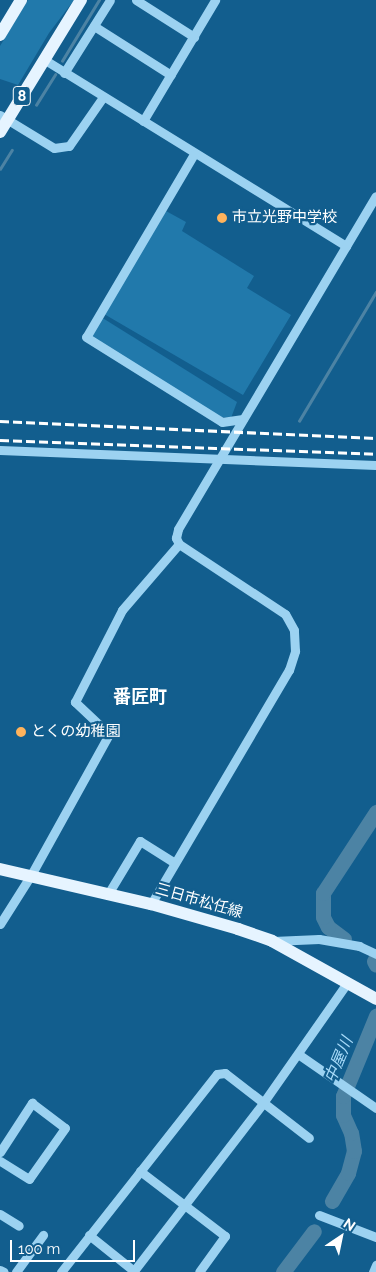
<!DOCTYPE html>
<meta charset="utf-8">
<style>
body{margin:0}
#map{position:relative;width:376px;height:1272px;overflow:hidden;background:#125e8e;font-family:Raleway,"Noto Sans JP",sans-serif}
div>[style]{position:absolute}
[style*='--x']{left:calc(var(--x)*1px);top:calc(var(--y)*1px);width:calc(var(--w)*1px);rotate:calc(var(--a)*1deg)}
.green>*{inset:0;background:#2179ab}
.stream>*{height:2.5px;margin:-1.25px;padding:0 1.25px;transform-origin:1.25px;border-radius:1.25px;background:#4c83a4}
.river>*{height:15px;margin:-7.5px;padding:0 7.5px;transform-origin:7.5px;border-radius:7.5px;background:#4c83a4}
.minor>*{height:9px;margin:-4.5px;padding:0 4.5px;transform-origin:4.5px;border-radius:4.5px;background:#9cd2f1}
.major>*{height:12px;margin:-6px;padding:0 6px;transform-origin:6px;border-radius:6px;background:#e6f4ff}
.rail>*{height:2.5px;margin-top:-1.25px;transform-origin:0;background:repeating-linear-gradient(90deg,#fff 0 9px,transparent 0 13px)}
.dots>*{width:14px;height:14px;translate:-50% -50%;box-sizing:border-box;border:2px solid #125e8e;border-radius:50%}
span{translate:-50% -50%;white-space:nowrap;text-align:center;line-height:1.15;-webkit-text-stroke:4.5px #125e8e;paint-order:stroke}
.shield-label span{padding:1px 4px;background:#125e8e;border:1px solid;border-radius:4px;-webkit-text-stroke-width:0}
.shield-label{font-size:14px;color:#fff;font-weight:700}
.poi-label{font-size:15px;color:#fff}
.left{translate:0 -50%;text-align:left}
.street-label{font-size:15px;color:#fff}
.water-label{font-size:16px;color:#a8dbf9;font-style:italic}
.quarter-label{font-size:18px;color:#fff;font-weight:700}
.north{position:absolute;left:316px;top:1212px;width:50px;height:50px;-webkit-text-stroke:4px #125e8e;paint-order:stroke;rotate:34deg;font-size:14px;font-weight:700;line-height:20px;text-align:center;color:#fff}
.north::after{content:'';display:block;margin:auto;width:18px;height:22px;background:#fff;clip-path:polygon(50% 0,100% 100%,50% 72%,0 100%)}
.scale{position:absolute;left:10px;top:1240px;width:125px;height:22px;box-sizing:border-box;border:2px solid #fff;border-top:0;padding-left:6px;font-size:15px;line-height:18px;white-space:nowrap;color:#fff;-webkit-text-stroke:4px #125e8e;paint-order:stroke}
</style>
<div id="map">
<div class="green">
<div style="clip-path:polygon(28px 0,74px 0,49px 33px,18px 85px,0 79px,0 46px)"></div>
<div style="clip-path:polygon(166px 211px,186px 222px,182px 231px,254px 276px,247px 288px,291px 315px,243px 395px,104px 314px)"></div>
<div style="clip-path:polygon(101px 317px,237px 402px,231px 418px,221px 417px,93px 338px,90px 334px)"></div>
</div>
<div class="stream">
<div style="--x:62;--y:61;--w:71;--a:-58.8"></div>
<div style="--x:36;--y:105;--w:36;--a:-58"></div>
<div style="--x:0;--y:169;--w:22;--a:-58"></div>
<div style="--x:299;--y:421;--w:150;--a:-59.2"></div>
</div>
<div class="river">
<div style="--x:344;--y:939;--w:20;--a:-143"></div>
<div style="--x:328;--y:927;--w:11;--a:-117"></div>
<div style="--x:323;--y:917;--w:24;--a:-90"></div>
<div style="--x:323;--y:893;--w:97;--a:-56.8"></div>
<div style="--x:374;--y:961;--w:4;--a:63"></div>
<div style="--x:332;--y:1201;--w:32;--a:-60"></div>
<div style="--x:348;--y:1173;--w:23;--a:-75"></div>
<div style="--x:354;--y:1151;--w:18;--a:-99"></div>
<div style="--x:351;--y:1133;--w:20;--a:-114"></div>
<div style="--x:343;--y:1115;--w:19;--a:-90"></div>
<div style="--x:343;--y:1096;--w:87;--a:-67.6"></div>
<div style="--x:283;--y:1272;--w:51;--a:-52.9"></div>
</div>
<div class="minor">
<div style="--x:136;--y:0;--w:69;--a:32.5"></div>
<div style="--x:94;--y:26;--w:91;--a:32.5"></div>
<div style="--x:45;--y:60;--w:354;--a:31.7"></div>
<div style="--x:64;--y:73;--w:86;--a:-57.8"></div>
<div style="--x:0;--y:115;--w:63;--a:31.4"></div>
<div style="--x:54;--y:148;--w:15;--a:-8"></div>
<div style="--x:69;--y:146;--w:60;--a:-55.2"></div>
<div style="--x:143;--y:121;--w:141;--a:-59.2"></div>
<div style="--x:194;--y:154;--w:212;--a:120.5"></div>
<div style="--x:86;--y:337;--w:160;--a:32"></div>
<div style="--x:222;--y:422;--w:21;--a:-8"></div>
<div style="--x:0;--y:450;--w:376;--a:2.3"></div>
<div style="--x:108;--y:894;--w:62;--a:-58.9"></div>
<div style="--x:140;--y:841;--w:41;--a:32.2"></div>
<div style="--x:151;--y:904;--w:272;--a:-59.5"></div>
<div style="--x:289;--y:670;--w:20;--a:-72"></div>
<div style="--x:295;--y:651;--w:21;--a:-93"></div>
<div style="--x:294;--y:630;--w:18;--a:-119"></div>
<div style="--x:285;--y:614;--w:127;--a:-146.6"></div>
<div style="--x:179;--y:544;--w:7;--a:-117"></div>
<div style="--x:176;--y:538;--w:9;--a:-77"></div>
<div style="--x:178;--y:529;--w:387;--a:-59.3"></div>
<div style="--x:0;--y:924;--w:58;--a:-57.7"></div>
<div style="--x:31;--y:875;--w:161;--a:-61"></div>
<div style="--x:109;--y:734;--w:47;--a:-136.7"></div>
<div style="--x:75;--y:702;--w:103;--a:-62.9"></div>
<div style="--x:122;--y:610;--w:87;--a:-49.2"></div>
<div style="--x:273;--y:941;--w:46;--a:-2.5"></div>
<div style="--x:319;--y:939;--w:41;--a:9.9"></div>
<div style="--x:359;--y:946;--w:19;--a:25"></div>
<div style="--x:298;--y:1054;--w:95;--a:34.7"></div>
<div style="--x:0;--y:1152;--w:59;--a:-56.9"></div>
<div style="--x:32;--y:1103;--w:41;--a:37.1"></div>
<div style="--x:65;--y:1128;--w:62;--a:125.2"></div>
<div style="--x:29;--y:1179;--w:34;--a:-148"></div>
<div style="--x:140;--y:1171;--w:107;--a:37.4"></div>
<div style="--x:225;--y:1236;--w:44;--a:125.8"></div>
<div style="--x:0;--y:1214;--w:22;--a:32"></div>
<div style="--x:319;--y:1215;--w:61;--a:21.1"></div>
<div style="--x:89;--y:1235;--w:58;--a:38.7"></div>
<div style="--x:0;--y:1270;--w:4;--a:27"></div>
<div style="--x:16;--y:1272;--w:46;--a:-53.9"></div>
<div style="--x:61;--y:1272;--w:252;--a:-51.8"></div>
<div style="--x:217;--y:1074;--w:8;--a:-7"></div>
<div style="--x:225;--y:1073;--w:106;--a:37.7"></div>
<div style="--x:133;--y:1272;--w:213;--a:-52.4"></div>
<div style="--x:263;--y:1103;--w:146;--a:-55"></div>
<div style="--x:373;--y:1272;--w:8;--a:-67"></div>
</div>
<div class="major">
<div style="--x:0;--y:35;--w:41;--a:-59"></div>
<div style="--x:0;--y:132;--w:155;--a:-58.5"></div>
<div style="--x:0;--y:869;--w:155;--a:13.1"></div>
<div style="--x:151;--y:904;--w:91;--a:16"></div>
<div style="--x:238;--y:929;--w:36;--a:19"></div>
<div style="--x:272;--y:941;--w:119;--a:29.1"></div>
</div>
<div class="rail">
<div style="--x:0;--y:421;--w:376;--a:2.6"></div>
<div style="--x:0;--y:440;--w:376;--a:2.1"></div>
</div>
<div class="dots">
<div style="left:222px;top:218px;background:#ffb35c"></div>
<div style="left:21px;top:732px;background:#ffb35c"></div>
</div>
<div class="shield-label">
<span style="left:22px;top:96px">8</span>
</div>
<div class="poi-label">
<span class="left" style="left:232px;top:218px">市立光野中学校</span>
<span class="left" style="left:31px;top:732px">とくの幼稚園</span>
</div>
<div class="street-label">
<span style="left:199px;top:901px;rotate:16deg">三日市松任線</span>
</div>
<div class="water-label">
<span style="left:339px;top:1060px;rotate:-67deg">中屋川</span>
</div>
<div class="quarter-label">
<span style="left:140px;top:697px">番匠町</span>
</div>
<div class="north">N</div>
<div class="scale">100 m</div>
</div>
